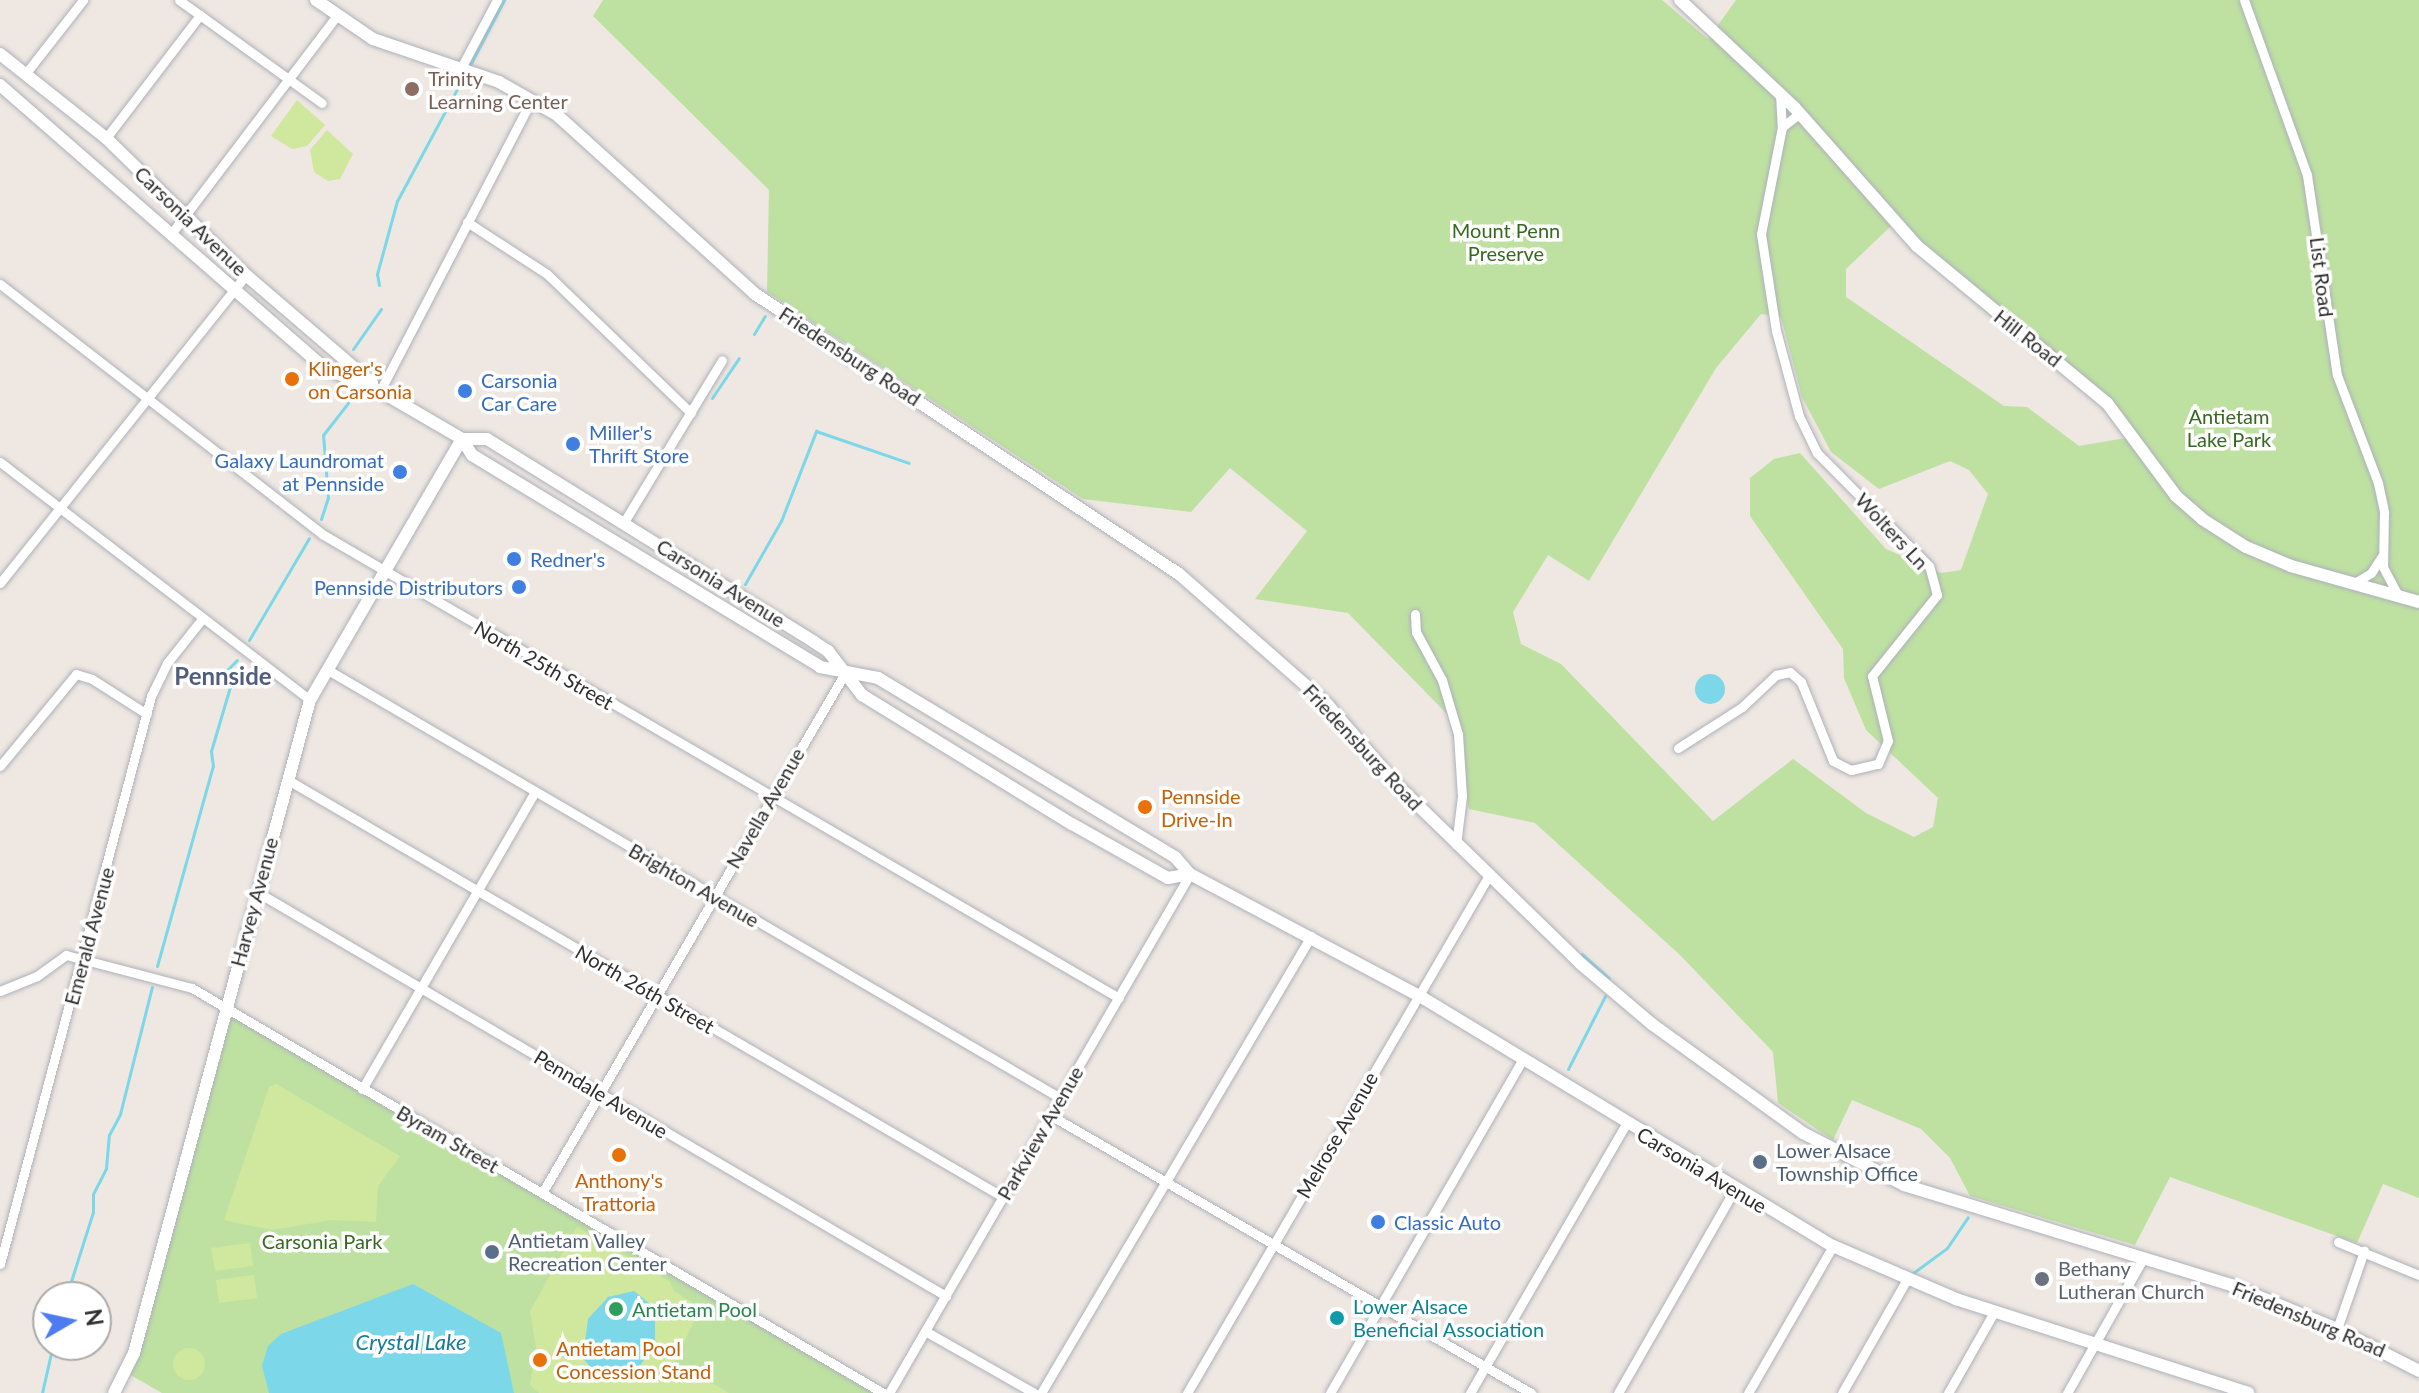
<!DOCTYPE html>
<style>
body{margin:0}
#map{position:relative;width:2419px;height:1393px;overflow:hidden;background:#eee7e2;font-family:Lato,sans-serif}
div>[style]{position:absolute}
[style*='--x']{left:calc(var(--x)*1px);top:calc(var(--y)*1px);width:calc(var(--w)*1px);rotate:calc(var(--a)*1deg)}
.green>*{inset:0;background:#bee1a2}
.pitch>*{inset:0;background:#d0e79e}
.round{border-radius:50%}
.water>*{inset:0;background:#7cd7e9}
.stream>*{height:3px;margin:-1.5px;padding:0 1.5px;transform-origin:1.5px;border-radius:1.5px;background:#7cd7e9}
.roads{filter:drop-shadow(0 0 2px #aeb1b9) drop-shadow(0 0 2px #aeb1b9)}
.street>*{height:9px;margin:-4.5px;padding:0 4.5px;transform-origin:4.5px;border-radius:4.5px;background:#fff}
.secondary>*{height:12px;margin:-6px;padding:0 6px;transform-origin:6px;border-radius:6px;background:#fff}
.dots>*{width:22px;height:22px;translate:-50% -50%;box-sizing:border-box;border:4px solid #fff;border-radius:50%}
span{translate:-50% -50%;white-space:nowrap;text-align:center;line-height:1.15;-webkit-text-stroke:7px #fff;paint-order:stroke}
.education-label{font-size:20px;color:#785e54}
.left{translate:0 -50%;text-align:left}
.street-label{font-size:20px;color:#2e2e2e}
.park-label{font-size:20px;color:#366920}
.food-label{font-size:20px;color:#c56008}
.shop-label{font-size:20px;color:#366cbe}
.right{translate:-100% -50%;text-align:right}
.service-label{font-size:20px;color:#4e5e75}
.worship-label{font-size:20px;color:#5b616d}
.culture-label{font-size:20px;color:#0d838f}
.leisure-label{font-size:20px;color:#27864d}
.water-label{font-size:22px;color:#167a9a;font-style:italic}
.quarter-label{font-size:24px;color:#505d7d;font-weight:700}
.north{position:absolute;left:32px;top:1281px;width:80px;height:80px;box-sizing:border-box;background:#fff;border:2px solid #ababab;border-radius:50%;rotate:81deg;font-size:22px;font-weight:700;line-height:32px;text-align:center;color:#2e2e2e}
.north::after{content:'';display:block;margin:auto;width:28px;height:36px;background:#4c7cf0;clip-path:polygon(50% 0,100% 100%,50% 72%,0 100%)}
</style>
<div id="map">
<div class="green">
<div style="clip-path:polygon(evenodd,603px 0,1662px 0,1708px 39px,1736px 0,2419px 0,2419px 1198px,2383px 1184px,2357px 1243px,2170px 1177px,2135px 1245px,1970px 1196px,1950px 1158px,1921px 1129px,1852px 1100px,1833px 1140px,1778px 1103px,1773px 1052px,1680px 955px,1535px 823px,1469px 809px,1448px 715px,1348px 613px,1255px 599px,1307px 531px,1230px 468px,1191px 512px,1083px 499px,767px 292px,769px 190px,593px 16px,603px 0,1891px 226px,1990px 316px,2105px 406px,2131px 437px,2079px 446px,2027px 407px,2004px 406px,1846px 297px,1846px 269px,1891px 226px,603px 0,1761px 314px,1781px 317px,1802px 397px,1831px 452px,1879px 489px,1950px 461px,1969px 470px,1988px 494px,1961px 570px,1941px 573px,1886px 549px,1800px 453px,1774px 459px,1750px 478px,1750px 516px,1843px 649px,1844px 678px,1866px 730px,1938px 798px,1933px 827px,1914px 837px,1866px 813px,1793px 759px,1713px 821px,1561px 664px,1521px 644px,1513px 612px,1548px 555px,1589px 581px,1716px 368px,1761px 314px)"></div>
<div style="clip-path:polygon(226px 1006px,883px 1393px,162px 1393px,127px 1373px)"></div>
</div>
<div class="pitch">
<div style="clip-path:polygon(297px 100px,325px 125px,307px 146px,292px 149px,271px 136px)"></div>
<div style="clip-path:polygon(327px 130px,353px 154px,340px 179px,328px 181px,314px 172px,310px 150px)"></div>
<div style="clip-path:polygon(276px 1084px,400px 1156px,378px 1186px,376px 1222px,332px 1220px,272px 1230px,224px 1220px,269px 1087px)"></div>
<div style="clip-path:polygon(577px 1227px,669px 1281px,674px 1291px,701px 1308px,674px 1362px,729px 1393px,539px 1393px,530px 1385px,536px 1347px,530px 1311px)"></div>
<div style="clip-path:polygon(250px 1243px,253px 1266px,215px 1271px,211px 1248px)"></div>
<div style="clip-path:polygon(254px 1275px,257px 1298px,219px 1303px,216px 1280px)"></div>
<div class="round" style="left:173px;top:1348px;width:32px;height:32px"></div>
</div>
<div class="water">
<div class="round" style="left:1695px;top:674px;width:30px;height:30px"></div>
<div style="clip-path:polygon(413px 1284px,501px 1333px,514px 1393px,269px 1393px,262px 1366px,268px 1346px,281px 1334px)"></div>
<div style="clip-path:polygon(634px 1291px,655px 1308px,655px 1344px,637px 1370px,622px 1377px,598px 1377px,583px 1358px,588px 1319px,608px 1297px)"></div>
</div>
<div class="stream">
<div style="--x:469;--y:67;--w:76;--a:-62.4"></div>
<div style="--x:379;--y:285;--w:11;--a:-100"></div>
<div style="--x:377;--y:274;--w:76;--a:-74.7"></div>
<div style="--x:397;--y:201;--w:144;--a:-61.8"></div>
<div style="--x:754;--y:334;--w:21;--a:-59"></div>
<div style="--x:353;--y:349;--w:49;--a:-55"></div>
<div style="--x:712;--y:398;--w:48;--a:-56"></div>
<div style="--x:321;--y:519;--w:22;--a:-72"></div>
<div style="--x:328;--y:498;--w:63;--a:-94.5"></div>
<div style="--x:323;--y:435;--w:41;--a:-52"></div>
<div style="--x:745;--y:584;--w:73;--a:-60.3"></div>
<div style="--x:781;--y:521;--w:97;--a:-68.7"></div>
<div style="--x:816;--y:431;--w:98;--a:19"></div>
<div style="--x:249;--y:640;--w:118;--a:-59.5"></div>
<div style="--x:1582;--y:954;--w:36;--a:42"></div>
<div style="--x:157;--y:966;--w:208;--a:-74.4"></div>
<div style="--x:213;--y:766;--w:15;--a:-98"></div>
<div style="--x:211;--y:751;--w:67;--a:-73.5"></div>
<div style="--x:230;--y:687;--w:17;--a:-100"></div>
<div style="--x:227;--y:670;--w:14;--a:-45"></div>
<div style="--x:1568;--y:1069;--w:82;--a:-63.1"></div>
<div style="--x:1913;--y:1273;--w:42;--a:-36.3"></div>
<div style="--x:1947;--y:1248;--w:37;--a:-56"></div>
<div style="--x:66;--y:1297;--w:89;--a:-72.4"></div>
<div style="--x:93;--y:1212;--w:18;--a:-90"></div>
<div style="--x:93;--y:1194;--w:29;--a:-63"></div>
<div style="--x:106;--y:1168;--w:33;--a:-85"></div>
<div style="--x:109;--y:1135;--w:24;--a:-62"></div>
<div style="--x:120;--y:1114;--w:131;--a:-75.9"></div>
<div style="--x:42;--y:1393;--w:41;--a:-77.3"></div>
<div style="--x:51;--y:1353;--w:11;--a:-45"></div>
</div>
<div class="roads">
<div class="street">
<div style="--x:179;--y:0;--w:176;--a:35.8"></div>
<div style="--x:2244;--y:0;--w:186;--a:70.2"></div>
<div style="--x:2307;--y:175;--w:202;--a:81.5"></div>
<div style="--x:2337;--y:375;--w:116;--a:69.2"></div>
<div style="--x:2378;--y:483;--w:30;--a:78"></div>
<div style="--x:2384;--y:512;--w:55;--a:91"></div>
<div style="--x:2383;--y:567;--w:34;--a:62"></div>
<div style="--x:461;--y:68;--w:77;--a:-62.1"></div>
<div style="--x:26;--y:73;--w:93;--a:-52"></div>
<div style="--x:1780;--y:93;--w:34;--a:87"></div>
<div style="--x:106;--y:138;--w:155;--a:-52.6"></div>
<div style="--x:467;--y:222;--w:95;--a:33"></div>
<div style="--x:547;--y:274;--w:200;--a:44"></div>
<div style="--x:171;--y:234;--w:275;--a:-52.8"></div>
<div style="--x:0;--y:284;--w:408;--a:37.8"></div>
<div style="--x:322;--y:534;--w:922;--a:30.21"></div>
<div style="--x:380;--y:391;--w:329;--a:-62.5"></div>
<div style="--x:0;--y:462;--w:391;--a:37.5"></div>
<div style="--x:624;--y:522;--w:189;--a:-58.8"></div>
<div style="--x:2356;--y:582;--w:17;--a:-31"></div>
<div style="--x:2371;--y:573;--w:20;--a:-57"></div>
<div style="--x:0;--y:583;--w:394;--a:-51.4"></div>
<div style="--x:1415;--y:614;--w:18;--a:87"></div>
<div style="--x:1416;--y:632;--w:55;--a:61.6"></div>
<div style="--x:1442;--y:680;--w:56;--a:73.5"></div>
<div style="--x:1458;--y:734;--w:62;--a:86.3"></div>
<div style="--x:1462;--y:796;--w:49;--a:97"></div>
<div style="--x:328;--y:670;--w:848;--a:30.31"></div>
<div style="--x:1678;--y:748;--w:76;--a:-32.6"></div>
<div style="--x:1742;--y:707;--w:47;--a:-43.3"></div>
<div style="--x:1776;--y:675;--w:14;--a:-12"></div>
<div style="--x:1790;--y:672;--w:15;--a:42"></div>
<div style="--x:1801;--y:682;--w:85;--a:67.9"></div>
<div style="--x:1833;--y:761;--w:20;--a:27"></div>
<div style="--x:1851;--y:770;--w:28;--a:-13"></div>
<div style="--x:1878;--y:764;--w:25;--a:-67"></div>
<div style="--x:1888;--y:741;--w:67;--a:-103.8"></div>
<div style="--x:1872;--y:676;--w:104;--a:-51.3"></div>
<div style="--x:1937;--y:595;--w:30;--a:-105"></div>
<div style="--x:1929;--y:566;--w:159;--a:-134.7"></div>
<div style="--x:1817;--y:453;--w:41;--a:-115.9"></div>
<div style="--x:1799;--y:416;--w:88;--a:-105.1"></div>
<div style="--x:1776;--y:331;--w:98;--a:-98.8"></div>
<div style="--x:1761;--y:234;--w:109;--a:-78.9"></div>
<div style="--x:1782;--y:127;--w:23;--a:-38"></div>
<div style="--x:0;--y:766;--w:119;--a:-50.4"></div>
<div style="--x:76;--y:674;--w:17;--a:17"></div>
<div style="--x:92;--y:679;--w:65;--a:32.5"></div>
<div style="--x:288;--y:780;--w:828;--a:30.25"></div>
<div style="--x:257;--y:892;--w:799;--a:30.39"></div>
<div style="--x:0;--y:991;--w:40;--a:-22"></div>
<div style="--x:37;--y:976;--w:36;--a:-36"></div>
<div style="--x:66;--y:955;--w:130;--a:14.7"></div>
<div style="--x:192;--y:988;--w:801;--a:30.37"></div>
<div style="--x:362;--y:1089;--w:342;--a:-59.8"></div>
<div style="--x:1050;--y:1115;--w:556;--a:30.03"></div>
<div style="--x:542;--y:1193;--w:602;--a:-59.77"></div>
<div style="--x:2338;--y:1242;--w:87;--a:22.2"></div>
<div style="--x:0;--y:1264;--w:588;--a:-75.11"></div>
<div style="--x:151;--y:696;--w:37;--a:-64"></div>
<div style="--x:167;--y:663;--w:56;--a:-51.5"></div>
<div style="--x:2337;--y:1329;--w:83;--a:-70.9"></div>
<div style="--x:925;--y:1331;--w:125;--a:29.6"></div>
<div style="--x:889;--y:1393;--w:600;--a:-59.89"></div>
<div style="--x:1041;--y:1393;--w:531;--a:-59.42"></div>
<div style="--x:1187;--y:1393;--w:597;--a:-59.74"></div>
<div style="--x:1330;--y:1393;--w:384;--a:-60"></div>
<div style="--x:1470;--y:1393;--w:311;--a:-59.9"></div>
<div style="--x:1618;--y:1393;--w:235;--a:-60.2"></div>
<div style="--x:1748;--y:1393;--w:170;--a:-60"></div>
<div style="--x:1842;--y:1393;--w:131;--a:-60.3"></div>
<div style="--x:1948;--y:1393;--w:93;--a:-60.4"></div>
<div style="--x:2067;--y:1393;--w:156;--a:-60.5"></div>
</div>
<div class="secondary">
<div style="--x:316;--y:0;--w:69;--a:34.4"></div>
<div style="--x:373;--y:39;--w:133;--a:18.8"></div>
<div style="--x:499;--y:82;--w:67;--a:29.6"></div>
<div style="--x:557;--y:115;--w:267;--a:42.1"></div>
<div style="--x:755;--y:294;--w:508;--a:33.44"></div>
<div style="--x:1179;--y:574;--w:197;--a:41.3"></div>
<div style="--x:1327;--y:704;--w:104;--a:49.3"></div>
<div style="--x:1395;--y:783;--w:260;--a:44.2"></div>
<div style="--x:1581;--y:964;--w:94;--a:40.3"></div>
<div style="--x:1653;--y:1025;--w:185;--a:35.8"></div>
<div style="--x:1803;--y:1133;--w:114;--a:27.2"></div>
<div style="--x:1904;--y:1185;--w:342;--a:17"></div>
<div style="--x:2231;--y:1285;--w:115;--a:22.5"></div>
<div style="--x:2337;--y:1329;--w:92;--a:27.1"></div>
<div style="--x:1680;--y:0;--w:156;--a:43.2"></div>
<div style="--x:1794;--y:107;--w:186;--a:48.5"></div>
<div style="--x:1917;--y:246;--w:246;--a:39.6"></div>
<div style="--x:2107;--y:403;--w:116;--a:53.4"></div>
<div style="--x:2176;--y:496;--w:35;--a:41"></div>
<div style="--x:2202;--y:519;--w:52;--a:32.5"></div>
<div style="--x:2246;--y:547;--w:49;--a:22.9"></div>
<div style="--x:2291;--y:566;--w:133;--a:15.7"></div>
<div style="--x:0;--y:54;--w:135;--a:38.4"></div>
<div style="--x:106;--y:138;--w:196;--a:44.4"></div>
<div style="--x:246;--y:275;--w:166;--a:40.6"></div>
<div style="--x:0;--y:85;--w:430;--a:41.1"></div>
<div style="--x:324;--y:368;--w:61;--a:22.3"></div>
<div style="--x:380;--y:391;--w:95;--a:30.3"></div>
<div style="--x:462;--y:439;--w:19;--a:58"></div>
<div style="--x:472;--y:455;--w:407;--a:31.3"></div>
<div style="--x:820;--y:667;--w:59;--a:10.7"></div>
<div style="--x:878;--y:678;--w:347;--a:31.1"></div>
<div style="--x:1175;--y:857;--w:23;--a:49"></div>
<div style="--x:1190;--y:874;--w:258;--a:28"></div>
<div style="--x:1418;--y:995;--w:485;--a:31.2"></div>
<div style="--x:1833;--y:1246;--w:134;--a:23.3"></div>
<div style="--x:1956;--y:1299;--w:307;--a:17.8"></div>
<div style="--x:462;--y:439;--w:25;--a:0"></div>
<div style="--x:487;--y:439;--w:385;--a:31.8"></div>
<div style="--x:814;--y:642;--w:17;--a:33"></div>
<div style="--x:828;--y:651;--w:56;--a:52.3"></div>
<div style="--x:862;--y:695;--w:246;--a:31.6"></div>
<div style="--x:1072;--y:824;--w:110;--a:29.4"></div>
<div style="--x:1168;--y:878;--w:22;--a:-10"></div>
<div style="--x:114;--y:1393;--w:45;--a:-63.4"></div>
<div style="--x:134;--y:1353;--w:676;--a:-74.92"></div>
<div style="--x:310;--y:700;--w:302;--a:-59.8"></div>
</div>
</div>
<div class="dots">
<div style="left:412px;top:89px;background:#8d6e63"></div>
<div style="left:292px;top:379px;background:#e8710a"></div>
<div style="left:465px;top:391px;background:#3f7fe0"></div>
<div style="left:573px;top:444px;background:#3f7fe0"></div>
<div style="left:400px;top:472px;background:#3f7fe0"></div>
<div style="left:514px;top:559px;background:#3f7fe0"></div>
<div style="left:519px;top:587px;background:#3f7fe0"></div>
<div style="left:1145px;top:807px;background:#e8710a"></div>
<div style="left:619px;top:1155px;background:#e8710a"></div>
<div style="left:1760px;top:1162px;background:#5c6f8a"></div>
<div style="left:1378px;top:1222px;background:#3f7fe0"></div>
<div style="left:492px;top:1252px;background:#5c6f8a"></div>
<div style="left:2042px;top:1279px;background:#6b7280"></div>
<div style="left:616px;top:1309px;background:#2e9e5b"></div>
<div style="left:1337px;top:1318px;background:#0f9aa8"></div>
<div style="left:540px;top:1360px;background:#e8710a"></div>
</div>
<div class="education-label">
<span class="left" style="left:428px;top:90px">Trinity<br>Learning Center</span>
</div>
<div class="street-label">
<span style="left:191px;top:221px;rotate:44deg">Carsonia Avenue</span>
<span style="left:2322px;top:277px;rotate:83deg">List Road</span>
<span style="left:2028px;top:338px;rotate:38deg">Hill Road</span>
<span style="left:850px;top:356px;rotate:33deg">Friedensburg Road</span>
<span style="left:1892px;top:531px;rotate:47deg">Wolters Ln</span>
<span style="left:721px;top:583px;rotate:32deg">Carsonia Avenue</span>
<span style="left:544px;top:665px;rotate:30deg">North 25th Street</span>
<span style="left:1363px;top:747px;rotate:47deg">Friedensburg Road</span>
<span style="left:765px;top:808px;rotate:-60deg">Navella Avenue</span>
<span style="left:694px;top:885px;rotate:30deg">Brighton Avenue</span>
<span style="left:254px;top:902px;rotate:-75deg">Harvey Avenue</span>
<span style="left:89px;top:936px;rotate:-75deg">Emerald Avenue</span>
<span style="left:645px;top:989px;rotate:30deg">North 26th Street</span>
<span style="left:601px;top:1094px;rotate:31deg">Penndale Avenue</span>
<span style="left:1040px;top:1133px;rotate:-60deg">Parkview Avenue</span>
<span style="left:1337px;top:1135px;rotate:-60deg">Melrose Avenue</span>
<span style="left:448px;top:1139px;rotate:30deg">Byram Street</span>
<span style="left:1702px;top:1170px;rotate:31deg">Carsonia Avenue</span>
<span style="left:2309px;top:1319px;rotate:23deg">Friedensburg Road</span>
</div>
<div class="park-label">
<span style="left:1506px;top:242px">Mount Penn<br>Preserve</span>
<span style="left:2229px;top:428px">Antietam<br>Lake Park</span>
<span style="left:322px;top:1241px">Carsonia Park</span>
</div>
<div class="food-label">
<span class="left" style="left:308px;top:380px">Klinger's<br>on Carsonia</span>
<span class="left" style="left:1161px;top:808px">Pennside<br>Drive-In</span>
<span style="left:619px;top:1192px">Anthony's<br>Trattoria</span>
<span class="left" style="left:556px;top:1360px">Antietam Pool<br>Concession Stand</span>
</div>
<div class="shop-label">
<span class="left" style="left:481px;top:392px">Carsonia<br>Car Care</span>
<span class="left" style="left:589px;top:444px">Miller's<br>Thrift Store</span>
<span class="right" style="left:384px;top:472px">Galaxy Laundromat<br>at Pennside</span>
<span class="left" style="left:530px;top:559px">Redner's</span>
<span class="right" style="left:503px;top:587px">Pennside Distributors</span>
<span class="left" style="left:1394px;top:1222px">Classic Auto</span>
</div>
<div class="service-label">
<span class="left" style="left:1776px;top:1162px">Lower Alsace<br>Township Office</span>
<span class="left" style="left:508px;top:1252px">Antietam Valley<br>Recreation Center</span>
</div>
<div class="worship-label">
<span class="left" style="left:2058px;top:1280px">Bethany<br>Lutheran Church</span>
</div>
<div class="culture-label">
<span class="left" style="left:1353px;top:1318px">Lower Alsace<br>Beneficial Association</span>
</div>
<div class="leisure-label">
<span class="left" style="left:632px;top:1309px">Antietam Pool</span>
</div>
<div class="water-label">
<span style="left:411px;top:1342px">Crystal Lake</span>
</div>
<div class="quarter-label">
<span style="left:223px;top:676px">Pennside</span>
</div>
<div class="north">N</div>
</div>
